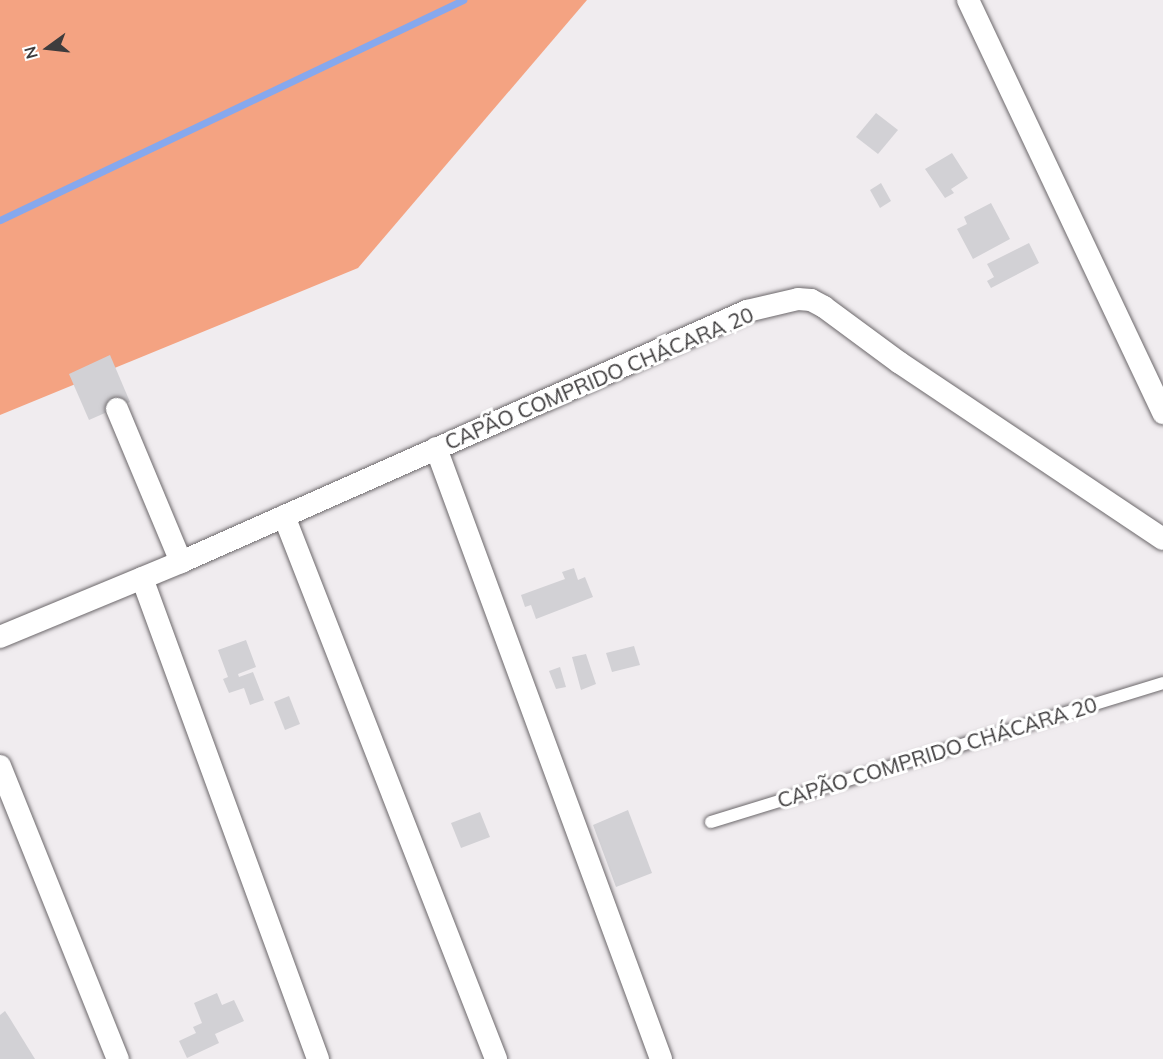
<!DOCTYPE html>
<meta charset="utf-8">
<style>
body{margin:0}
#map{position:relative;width:1163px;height:1059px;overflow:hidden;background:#f0ecef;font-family:Mulish,sans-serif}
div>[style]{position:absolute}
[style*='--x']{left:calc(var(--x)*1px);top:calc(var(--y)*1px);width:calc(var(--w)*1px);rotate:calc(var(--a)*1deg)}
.forest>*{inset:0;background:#f4a382}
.stream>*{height:7px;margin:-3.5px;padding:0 3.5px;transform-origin:3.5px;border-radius:3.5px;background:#86a8ed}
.building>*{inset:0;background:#d2d1d5}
.roads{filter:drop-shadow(0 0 2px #6c686b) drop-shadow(0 0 2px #6c686b)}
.lane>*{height:12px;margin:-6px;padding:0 6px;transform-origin:6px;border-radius:6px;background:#fff}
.street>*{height:22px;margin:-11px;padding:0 11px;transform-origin:11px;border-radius:11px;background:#fff}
span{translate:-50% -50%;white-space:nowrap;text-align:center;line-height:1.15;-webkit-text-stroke:6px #fff;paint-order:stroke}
.street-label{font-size:21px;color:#3e3c3d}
.north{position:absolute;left:18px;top:18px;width:60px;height:60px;-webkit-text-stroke:4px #fff;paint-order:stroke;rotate:255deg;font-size:16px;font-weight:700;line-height:24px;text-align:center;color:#3e3c3d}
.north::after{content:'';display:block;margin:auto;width:21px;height:27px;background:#3e3c3d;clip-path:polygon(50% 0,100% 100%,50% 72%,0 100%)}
</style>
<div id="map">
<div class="forest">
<div style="clip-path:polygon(0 0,587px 0,358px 268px,0 415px)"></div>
</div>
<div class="stream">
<div style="--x:0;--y:220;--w:513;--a:-25.42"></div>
</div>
<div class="building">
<div style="clip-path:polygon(876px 113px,898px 130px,878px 154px,856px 137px)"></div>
<div style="clip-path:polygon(952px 153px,968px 178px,951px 189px,954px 193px,945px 198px,925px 169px)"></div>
<div style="clip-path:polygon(881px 183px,891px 201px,880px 208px,870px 190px)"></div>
<div style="clip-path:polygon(991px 203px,1010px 239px,973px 259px,957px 229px,967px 224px,964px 217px)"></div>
<div style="clip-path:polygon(1029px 243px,1039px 263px,991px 288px,987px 281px,994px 277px,987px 264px)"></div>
<div style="clip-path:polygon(110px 355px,130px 402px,89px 420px,69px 374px)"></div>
<div style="clip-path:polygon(574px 568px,578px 580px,585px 577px,593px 597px,536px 619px,531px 605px,525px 607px,521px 595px,565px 579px,562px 572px)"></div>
<div style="clip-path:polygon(246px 640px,256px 667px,238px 674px,239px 677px,253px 672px,264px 700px,250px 705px,244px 688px,229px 693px,223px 679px,228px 677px,218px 650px)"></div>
<div style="clip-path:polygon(634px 646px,640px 665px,612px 672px,606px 653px)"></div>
<div style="clip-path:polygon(586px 654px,596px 684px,581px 690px,572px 657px)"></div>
<div style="clip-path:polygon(560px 667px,566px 687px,556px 689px,549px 671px)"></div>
<div style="clip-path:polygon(289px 696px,300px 724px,285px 730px,274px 702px)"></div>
<div style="clip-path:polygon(628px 810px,652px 873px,616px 887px,593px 825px)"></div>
<div style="clip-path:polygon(480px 812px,490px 837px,461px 848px,451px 823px)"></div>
<div style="clip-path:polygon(217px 993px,222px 1005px,234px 1000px,244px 1021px,215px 1034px,219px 1043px,187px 1058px,179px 1041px,196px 1033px,193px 1027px,202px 1023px,194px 1003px)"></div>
<div style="clip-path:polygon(5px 1011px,9px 1017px,35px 1059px,0 1059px,0 1015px)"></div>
</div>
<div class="roads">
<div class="lane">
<div style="--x:711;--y:822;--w:473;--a:-17.1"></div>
</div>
<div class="street">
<div style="--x:968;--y:0;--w:457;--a:64.7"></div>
<div style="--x:117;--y:409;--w:166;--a:67.3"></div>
<div style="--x:436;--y:448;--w:651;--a:69.78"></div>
<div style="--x:284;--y:516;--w:583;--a:68.67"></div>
<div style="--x:142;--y:578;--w:512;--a:69.9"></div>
<div style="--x:0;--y:637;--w:196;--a:-22.5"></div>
<div style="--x:181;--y:562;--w:619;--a:-23.92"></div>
<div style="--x:747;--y:311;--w:52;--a:-13.2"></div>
<div style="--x:798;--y:299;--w:13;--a:4"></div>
<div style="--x:811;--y:300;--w:15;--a:28"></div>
<div style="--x:824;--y:307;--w:94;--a:36.4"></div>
<div style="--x:900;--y:363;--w:316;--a:33.8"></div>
<div style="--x:0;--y:766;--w:316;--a:68.1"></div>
</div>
</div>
<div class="street-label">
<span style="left:599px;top:378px;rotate:-23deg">CAPÃO COMPRIDO CHÁCARA 20</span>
<span style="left:937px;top:752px;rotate:-17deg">CAPÃO COMPRIDO CHÁCARA 20</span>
</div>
<div class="north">N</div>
</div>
